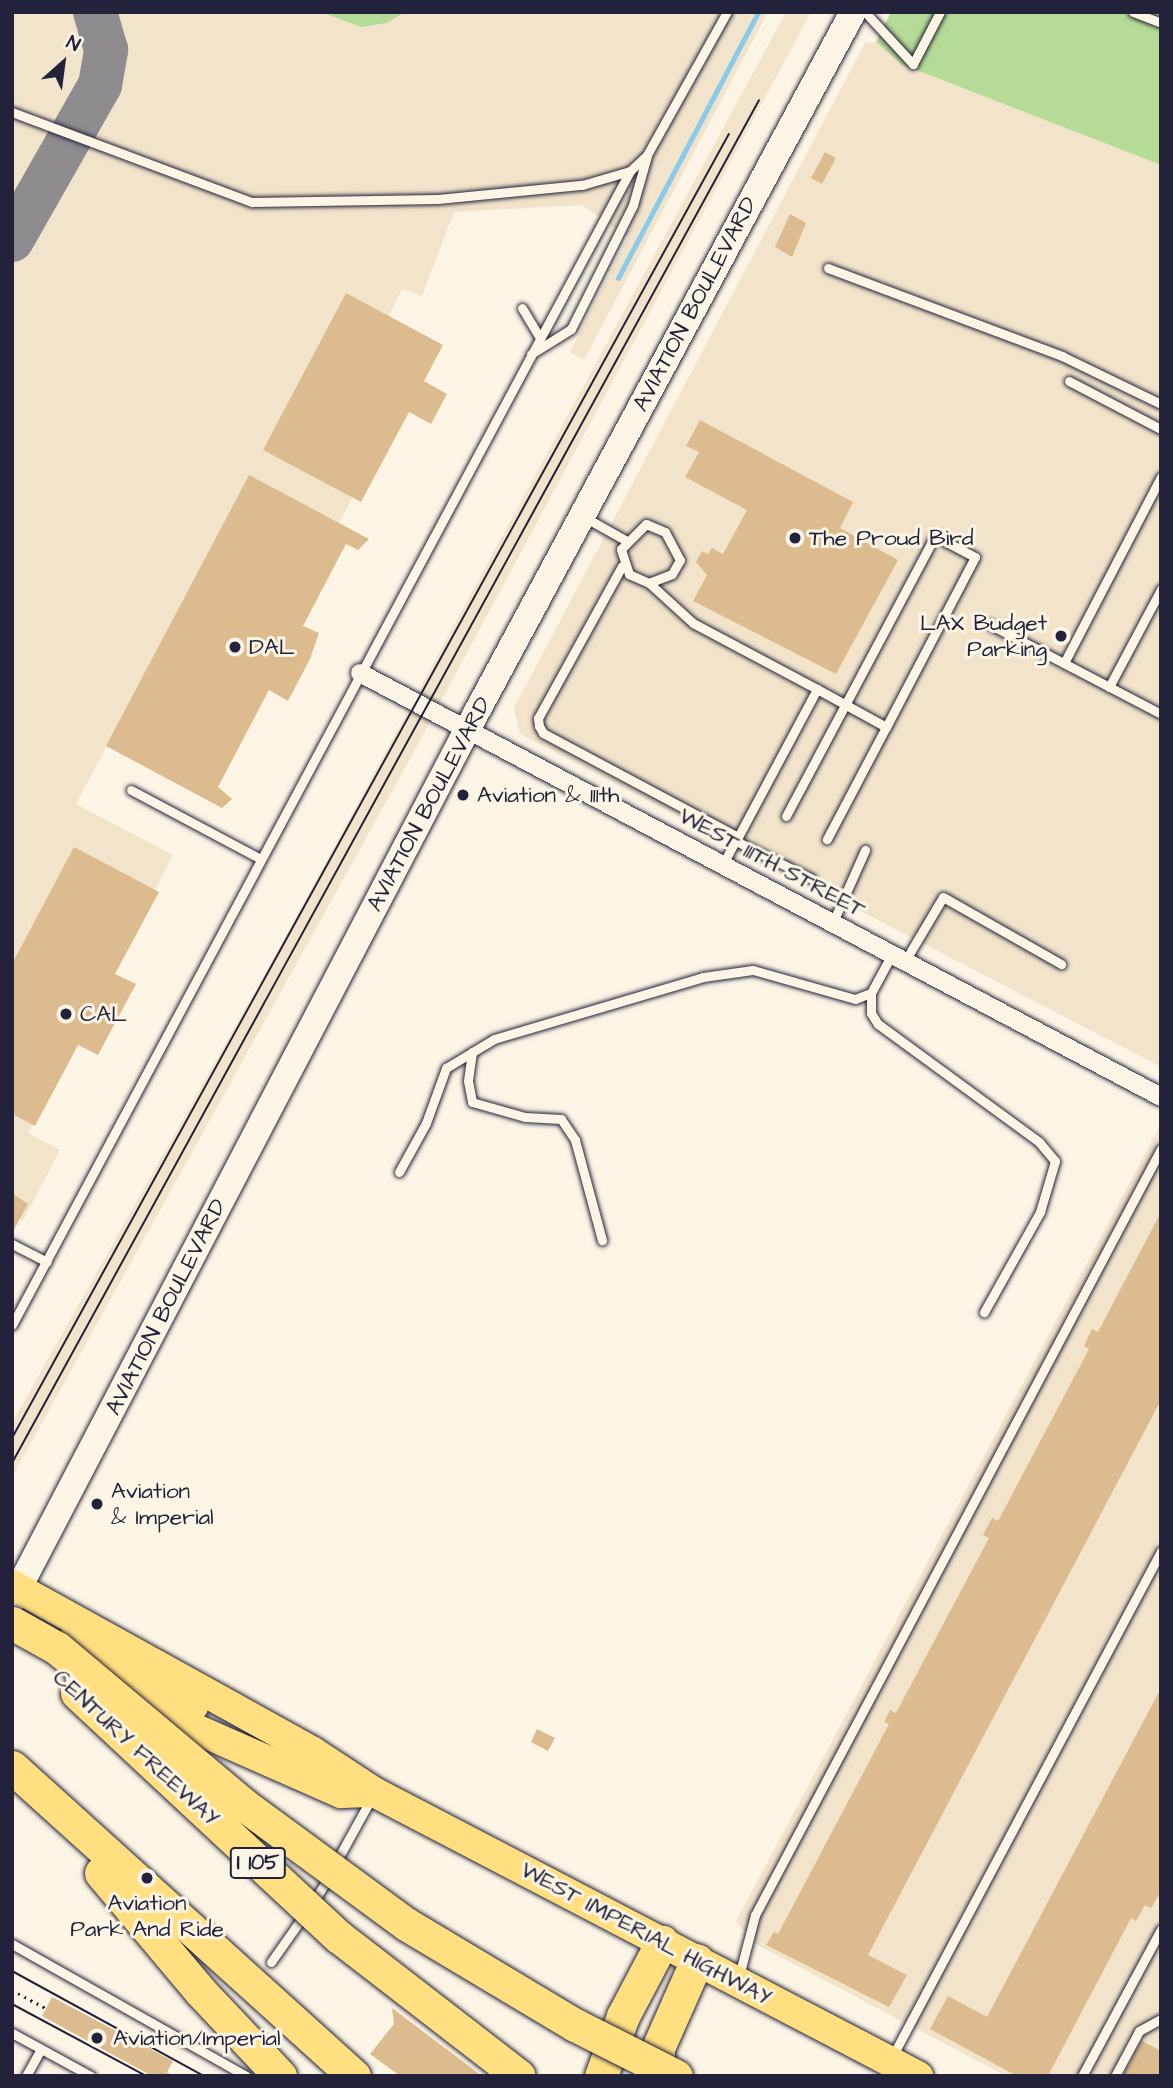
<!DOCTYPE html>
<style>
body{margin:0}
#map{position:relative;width:1173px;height:2088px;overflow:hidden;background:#fcf5e5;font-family:"Architects Daughter",sans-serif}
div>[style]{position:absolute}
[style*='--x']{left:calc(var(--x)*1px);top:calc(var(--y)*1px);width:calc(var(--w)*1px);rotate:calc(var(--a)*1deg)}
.built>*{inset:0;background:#f2e4cb}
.green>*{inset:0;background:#b6db96}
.stream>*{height:5px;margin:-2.5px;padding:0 2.5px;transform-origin:2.5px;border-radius:2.5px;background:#8acbeb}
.taxiway>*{height:44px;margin:-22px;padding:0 22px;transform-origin:22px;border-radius:22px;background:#8f8c90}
.building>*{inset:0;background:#dcbc8f}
.path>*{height:2.5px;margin-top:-1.25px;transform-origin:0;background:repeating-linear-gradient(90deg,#22223b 0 2px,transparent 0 7px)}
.roads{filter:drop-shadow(0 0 2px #22223b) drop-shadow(0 0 2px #22223b)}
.lane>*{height:9px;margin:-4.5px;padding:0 4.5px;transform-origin:4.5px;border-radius:4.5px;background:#fcf5e5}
.street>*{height:18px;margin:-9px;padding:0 9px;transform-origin:9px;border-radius:9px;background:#fcf5e5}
.secondary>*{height:26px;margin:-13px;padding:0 13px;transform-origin:13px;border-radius:13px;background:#fcf5e5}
.primary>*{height:30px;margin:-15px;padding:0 15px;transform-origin:15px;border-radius:15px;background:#ffdf80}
.highway>*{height:33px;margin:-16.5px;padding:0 16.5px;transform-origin:16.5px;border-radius:16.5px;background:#ffdf80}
.tram>*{height:2px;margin:-1px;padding:0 1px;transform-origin:1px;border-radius:1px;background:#22223b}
.bridges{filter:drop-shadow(0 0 2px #22223b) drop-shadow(0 0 2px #22223b)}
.highway-bridge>*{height:33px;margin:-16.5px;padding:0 16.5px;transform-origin:16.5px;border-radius:16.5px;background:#ffdf80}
.dots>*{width:19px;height:19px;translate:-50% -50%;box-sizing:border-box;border:4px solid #fcf5e5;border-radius:50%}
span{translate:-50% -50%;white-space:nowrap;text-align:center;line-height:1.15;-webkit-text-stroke:6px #fcf5e5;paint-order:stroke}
.shield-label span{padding:2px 5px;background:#fcf5e5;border:2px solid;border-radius:5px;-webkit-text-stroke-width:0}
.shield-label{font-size:21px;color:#22223b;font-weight:700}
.street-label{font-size:23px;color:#22223b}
.poi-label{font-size:23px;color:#22223b}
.left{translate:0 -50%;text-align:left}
.right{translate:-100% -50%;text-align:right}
.frame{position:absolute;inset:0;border:14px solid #22223b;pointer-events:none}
.north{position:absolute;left:28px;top:28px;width:70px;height:70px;-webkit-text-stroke:5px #fcf5e5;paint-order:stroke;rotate:28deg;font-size:19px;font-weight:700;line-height:28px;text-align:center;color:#22223b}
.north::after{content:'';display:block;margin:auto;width:24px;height:32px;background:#22223b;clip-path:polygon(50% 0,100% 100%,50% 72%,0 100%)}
</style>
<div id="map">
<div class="built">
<div style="clip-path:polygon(12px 12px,768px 12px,584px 360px,570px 352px,628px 237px,582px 205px,454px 212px,422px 296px,402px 289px,388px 318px,432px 343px,335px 531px,246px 484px,76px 804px,173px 855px,28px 1133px,60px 1150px,23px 1221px,12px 1215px)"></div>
<div style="clip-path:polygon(786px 12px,811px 12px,411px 757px,12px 1477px,12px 1423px,282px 943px)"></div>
<div style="clip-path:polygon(876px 42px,901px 64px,1161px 165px,1161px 1067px,520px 734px,514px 708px,865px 43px)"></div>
<div style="clip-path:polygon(1161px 1124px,1161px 2076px,1006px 2076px,754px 1943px,736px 1921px)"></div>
</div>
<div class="green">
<div style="clip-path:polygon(321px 12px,405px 12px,387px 23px,361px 27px)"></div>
<div style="clip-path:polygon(891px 12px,1161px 12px,1161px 165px,901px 64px,876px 42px)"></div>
</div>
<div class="stream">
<div style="--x:618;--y:278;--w:301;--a:-62.2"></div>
</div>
<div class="taxiway">
<div style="--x:12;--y:240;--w:178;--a:-60.4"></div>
<div style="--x:100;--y:85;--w:36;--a:-80"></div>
<div style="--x:106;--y:50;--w:40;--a:-106"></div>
</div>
<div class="building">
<div style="clip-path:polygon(825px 152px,836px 158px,822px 184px,811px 178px)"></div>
<div style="clip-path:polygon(790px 214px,806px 223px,792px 257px,775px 247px)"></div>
<div style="clip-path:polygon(346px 293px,443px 345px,424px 381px,447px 394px,431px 424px,409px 412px,361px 502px,263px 450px)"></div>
<div style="clip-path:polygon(700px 420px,853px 502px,840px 528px,898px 560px,836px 674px,693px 601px,707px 575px,696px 562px,702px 551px,708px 554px,712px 548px,723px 554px,747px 510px,685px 477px,699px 452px,686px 446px)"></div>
<div style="clip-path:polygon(249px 475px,369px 539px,358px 550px,346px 544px,303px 626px,319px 633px,310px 659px,288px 701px,269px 690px,218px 787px,232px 799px,222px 808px,106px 746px)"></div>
<div style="clip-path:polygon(74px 847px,159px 892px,115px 974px,136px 984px,98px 1055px,78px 1045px,35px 1126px,12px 1114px,12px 964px)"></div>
<div style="clip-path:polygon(12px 1193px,28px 1204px,12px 1233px)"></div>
<div style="clip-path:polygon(1161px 1212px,1161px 1400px,868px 1955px,907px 1975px,889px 2007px,766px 1945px,774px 1932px,778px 1934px,889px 1724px,884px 1722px,890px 1710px,896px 1713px,989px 1538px,983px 1535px,992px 1518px,998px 1521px,1089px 1349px,1084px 1346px,1092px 1329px,1098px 1332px)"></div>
<div style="clip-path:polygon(1161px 1688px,1161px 1891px,1151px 1908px,1145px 1905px,1136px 1921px,1131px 1918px,1048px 2076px,1017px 2076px,930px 2029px,948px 1996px,987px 2017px)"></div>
<div style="clip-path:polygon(537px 1729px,555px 1738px,548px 1751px,531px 1742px)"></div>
<div style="clip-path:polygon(52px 1997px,173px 2061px,165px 2076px,152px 2076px,42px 2016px)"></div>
<div style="clip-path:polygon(392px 2008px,482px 2076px,400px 2076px,370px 2054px,394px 2024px)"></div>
<div style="clip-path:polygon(1142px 2041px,1161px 2051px,1161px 2076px,1123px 2076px)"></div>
</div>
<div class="path">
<div style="--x:12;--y:1990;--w:38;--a:28"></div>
<div style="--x:167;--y:2074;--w:4;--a:27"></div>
</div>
<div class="roads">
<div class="lane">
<div style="--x:865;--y:12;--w:71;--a:47.3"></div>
<div style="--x:913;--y:64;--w:59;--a:-62.6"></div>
<div style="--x:1133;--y:12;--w:30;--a:21"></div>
<div style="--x:12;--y:112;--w:256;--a:20.6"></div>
<div style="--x:252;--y:202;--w:186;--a:-0.9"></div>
<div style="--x:438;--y:199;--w:145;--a:-5.6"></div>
<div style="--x:582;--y:185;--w:50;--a:-16.3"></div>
<div style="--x:630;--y:171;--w:23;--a:-43"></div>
<div style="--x:647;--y:155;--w:164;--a:-60.8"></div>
<div style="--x:828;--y:268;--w:250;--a:20.6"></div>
<div style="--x:1062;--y:356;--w:110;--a:25.9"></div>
<div style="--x:522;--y:308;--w:35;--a:59"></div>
<div style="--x:531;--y:354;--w:47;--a:-32"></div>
<div style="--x:571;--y:329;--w:139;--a:-63.4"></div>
<div style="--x:633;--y:205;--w:51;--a:-74.1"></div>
<div style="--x:1069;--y:381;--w:104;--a:27.6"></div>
<div style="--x:586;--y:518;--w:45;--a:29.4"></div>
<div style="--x:622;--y:566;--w:174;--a:118.9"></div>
<div style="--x:538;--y:718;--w:8;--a:83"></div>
<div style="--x:539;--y:726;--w:8;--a:60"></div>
<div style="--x:543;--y:733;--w:221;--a:28.1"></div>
<div style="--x:738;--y:837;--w:168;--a:-61.9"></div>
<div style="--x:817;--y:689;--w:140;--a:-152"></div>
<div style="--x:693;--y:623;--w:59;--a:-137.7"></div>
<div style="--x:649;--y:583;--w:22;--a:-156"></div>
<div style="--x:629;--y:574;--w:26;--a:-108"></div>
<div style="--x:621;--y:549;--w:35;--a:-45"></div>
<div style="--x:646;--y:524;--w:21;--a:23"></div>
<div style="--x:665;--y:532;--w:32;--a:62"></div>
<div style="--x:680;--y:560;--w:16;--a:120"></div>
<div style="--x:672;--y:574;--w:25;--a:159"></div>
<div style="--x:989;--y:624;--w:194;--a:27.6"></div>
<div style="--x:1064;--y:663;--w:210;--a:-62.5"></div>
<div style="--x:1109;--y:687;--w:111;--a:-62"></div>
<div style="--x:817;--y:689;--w:79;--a:28.8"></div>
<div style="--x:886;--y:727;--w:127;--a:117.8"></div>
<div style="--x:131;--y:790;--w:147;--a:28"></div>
<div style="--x:786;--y:816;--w:317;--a:-62"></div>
<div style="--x:935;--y:536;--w:45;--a:27.7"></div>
<div style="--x:975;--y:557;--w:192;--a:117.6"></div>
<div style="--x:736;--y:841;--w:85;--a:26.6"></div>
<div style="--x:723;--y:864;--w:30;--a:-62"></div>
<div style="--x:833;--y:922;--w:79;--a:-66"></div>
<div style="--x:905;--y:961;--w:74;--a:-59.3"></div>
<div style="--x:943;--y:897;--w:136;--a:29.6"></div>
<div style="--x:871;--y:993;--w:20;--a:90"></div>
<div style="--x:871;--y:1013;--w:13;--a:58"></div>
<div style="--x:878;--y:1024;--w:200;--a:36.2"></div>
<div style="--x:1039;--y:1142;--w:25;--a:50"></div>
<div style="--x:1055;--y:1161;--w:53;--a:106.4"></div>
<div style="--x:1040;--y:1212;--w:115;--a:119.2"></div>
<div style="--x:472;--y:1052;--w:29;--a:98"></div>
<div style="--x:468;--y:1081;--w:21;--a:79"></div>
<div style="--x:472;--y:1102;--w:55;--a:15.8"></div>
<div style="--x:525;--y:1117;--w:36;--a:3"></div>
<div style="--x:561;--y:1119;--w:25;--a:56"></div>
<div style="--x:575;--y:1140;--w:104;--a:74.9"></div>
<div style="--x:399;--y:1172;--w:56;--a:-61.1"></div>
<div style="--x:426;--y:1123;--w:59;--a:-70"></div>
<div style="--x:446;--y:1068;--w:56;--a:-31.1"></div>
<div style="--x:494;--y:1039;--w:218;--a:-16.5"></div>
<div style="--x:703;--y:977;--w:50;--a:-8"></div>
<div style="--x:753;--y:970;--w:106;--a:15.9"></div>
<div style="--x:855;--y:999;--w:17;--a:-21"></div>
<div style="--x:871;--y:993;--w:44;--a:-61.7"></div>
<div style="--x:12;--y:1244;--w:39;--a:27"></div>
<div style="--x:12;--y:1325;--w:1309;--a:-61.83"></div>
<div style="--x:335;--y:1864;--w:77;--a:-61.1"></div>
<div style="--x:312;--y:1904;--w:32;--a:-58"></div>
<div style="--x:12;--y:1944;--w:269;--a:29.4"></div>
<div style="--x:271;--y:1962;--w:57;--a:-54.9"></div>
<div style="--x:739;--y:1976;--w:63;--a:-75.3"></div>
<div style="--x:755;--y:1915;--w:867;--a:-62.08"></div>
<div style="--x:12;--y:2033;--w:90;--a:28.6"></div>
<div style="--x:892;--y:2057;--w:573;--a:-62"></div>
<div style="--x:26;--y:2076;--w:31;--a:-61"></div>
<div style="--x:1082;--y:2076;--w:167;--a:-61.7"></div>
<div style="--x:1115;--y:2076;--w:51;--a:-61.9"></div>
<div style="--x:1139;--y:2031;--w:25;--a:-29"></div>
</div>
<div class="street">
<div style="--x:360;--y:673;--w:906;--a:27.89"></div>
</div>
<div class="secondary">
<div style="--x:12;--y:1601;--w:983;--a:-62.42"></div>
<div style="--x:467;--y:730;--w:815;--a:-61.74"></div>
</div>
<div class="primary">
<div style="--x:12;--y:1585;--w:344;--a:29"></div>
<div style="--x:313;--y:1752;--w:73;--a:33.3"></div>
<div style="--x:374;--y:1792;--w:614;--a:27.57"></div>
<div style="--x:64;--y:1645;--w:143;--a:25.3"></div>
<div style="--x:130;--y:1700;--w:231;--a:23.8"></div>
<div style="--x:341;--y:1793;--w:31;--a:-2"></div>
</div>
<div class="highway">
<div style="--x:12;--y:1767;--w:461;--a:42.1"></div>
<div style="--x:101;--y:1873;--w:154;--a:50"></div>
<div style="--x:200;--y:1991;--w:117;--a:46.7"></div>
<div style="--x:601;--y:2076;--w:64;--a:-69.9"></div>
<div style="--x:623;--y:2016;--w:84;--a:-62.2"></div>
<div style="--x:658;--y:2076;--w:28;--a:-90"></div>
<div style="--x:658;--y:2048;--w:96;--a:-66.1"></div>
</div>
</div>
<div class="tram">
<div style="--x:12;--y:1438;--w:1488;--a:-61.2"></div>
<div style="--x:12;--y:1463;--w:1554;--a:-61.27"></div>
<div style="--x:12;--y:1971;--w:219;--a:28.7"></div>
<div style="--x:12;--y:2004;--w:152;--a:28.2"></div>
</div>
<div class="bridges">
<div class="highway-bridge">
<div style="--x:12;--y:1623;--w:51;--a:29.1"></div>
<div style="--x:57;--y:1648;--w:244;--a:40"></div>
<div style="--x:244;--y:1805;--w:201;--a:36.3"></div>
<div style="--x:406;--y:1924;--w:197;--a:30.9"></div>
<div style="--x:575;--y:2025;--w:113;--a:26.8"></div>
<div style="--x:77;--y:1693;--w:358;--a:43"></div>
<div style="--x:339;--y:1937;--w:227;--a:37.7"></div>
</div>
</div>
<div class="dots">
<div style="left:795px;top:538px;background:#22223b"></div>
<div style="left:1061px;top:636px;background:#22223b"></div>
<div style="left:235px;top:647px;background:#22223b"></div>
<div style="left:463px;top:795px;background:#22223b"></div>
<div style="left:66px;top:1014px;background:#22223b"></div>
<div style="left:97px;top:1504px;background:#22223b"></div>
<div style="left:147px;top:1878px;background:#22223b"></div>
<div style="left:97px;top:2038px;background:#22223b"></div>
</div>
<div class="shield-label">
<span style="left:258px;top:1863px">I 105</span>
</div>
<div class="street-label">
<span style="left:695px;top:304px;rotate:-62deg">AVIATION BOULEVARD</span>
<span style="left:429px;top:804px;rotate:-62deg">AVIATION BOULEVARD</span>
<span style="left:772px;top:863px;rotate:28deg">WEST 111TH STREET</span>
<span style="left:166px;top:1307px;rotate:-63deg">AVIATION BOULEVARD</span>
<span style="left:136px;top:1748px;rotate:43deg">CENTURY FREEWAY</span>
<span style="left:646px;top:1934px;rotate:28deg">WEST IMPERIAL HIGHWAY</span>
</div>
<div class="poi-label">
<span class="left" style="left:809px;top:538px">The Proud Bird</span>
<span class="right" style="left:1047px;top:636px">LAX Budget<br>Parking</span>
<span class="left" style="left:249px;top:647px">DAL</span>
<span class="left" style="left:477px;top:795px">Aviation &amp; 111th</span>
<span class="left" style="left:80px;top:1014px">CAL</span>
<span class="left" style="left:111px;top:1504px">Aviation<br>&amp; Imperial</span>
<span style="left:147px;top:1916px">Aviation<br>Park And Ride</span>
<span class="left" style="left:113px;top:2038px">Aviation/Imperial</span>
</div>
<div class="frame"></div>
<div class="north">N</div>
</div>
